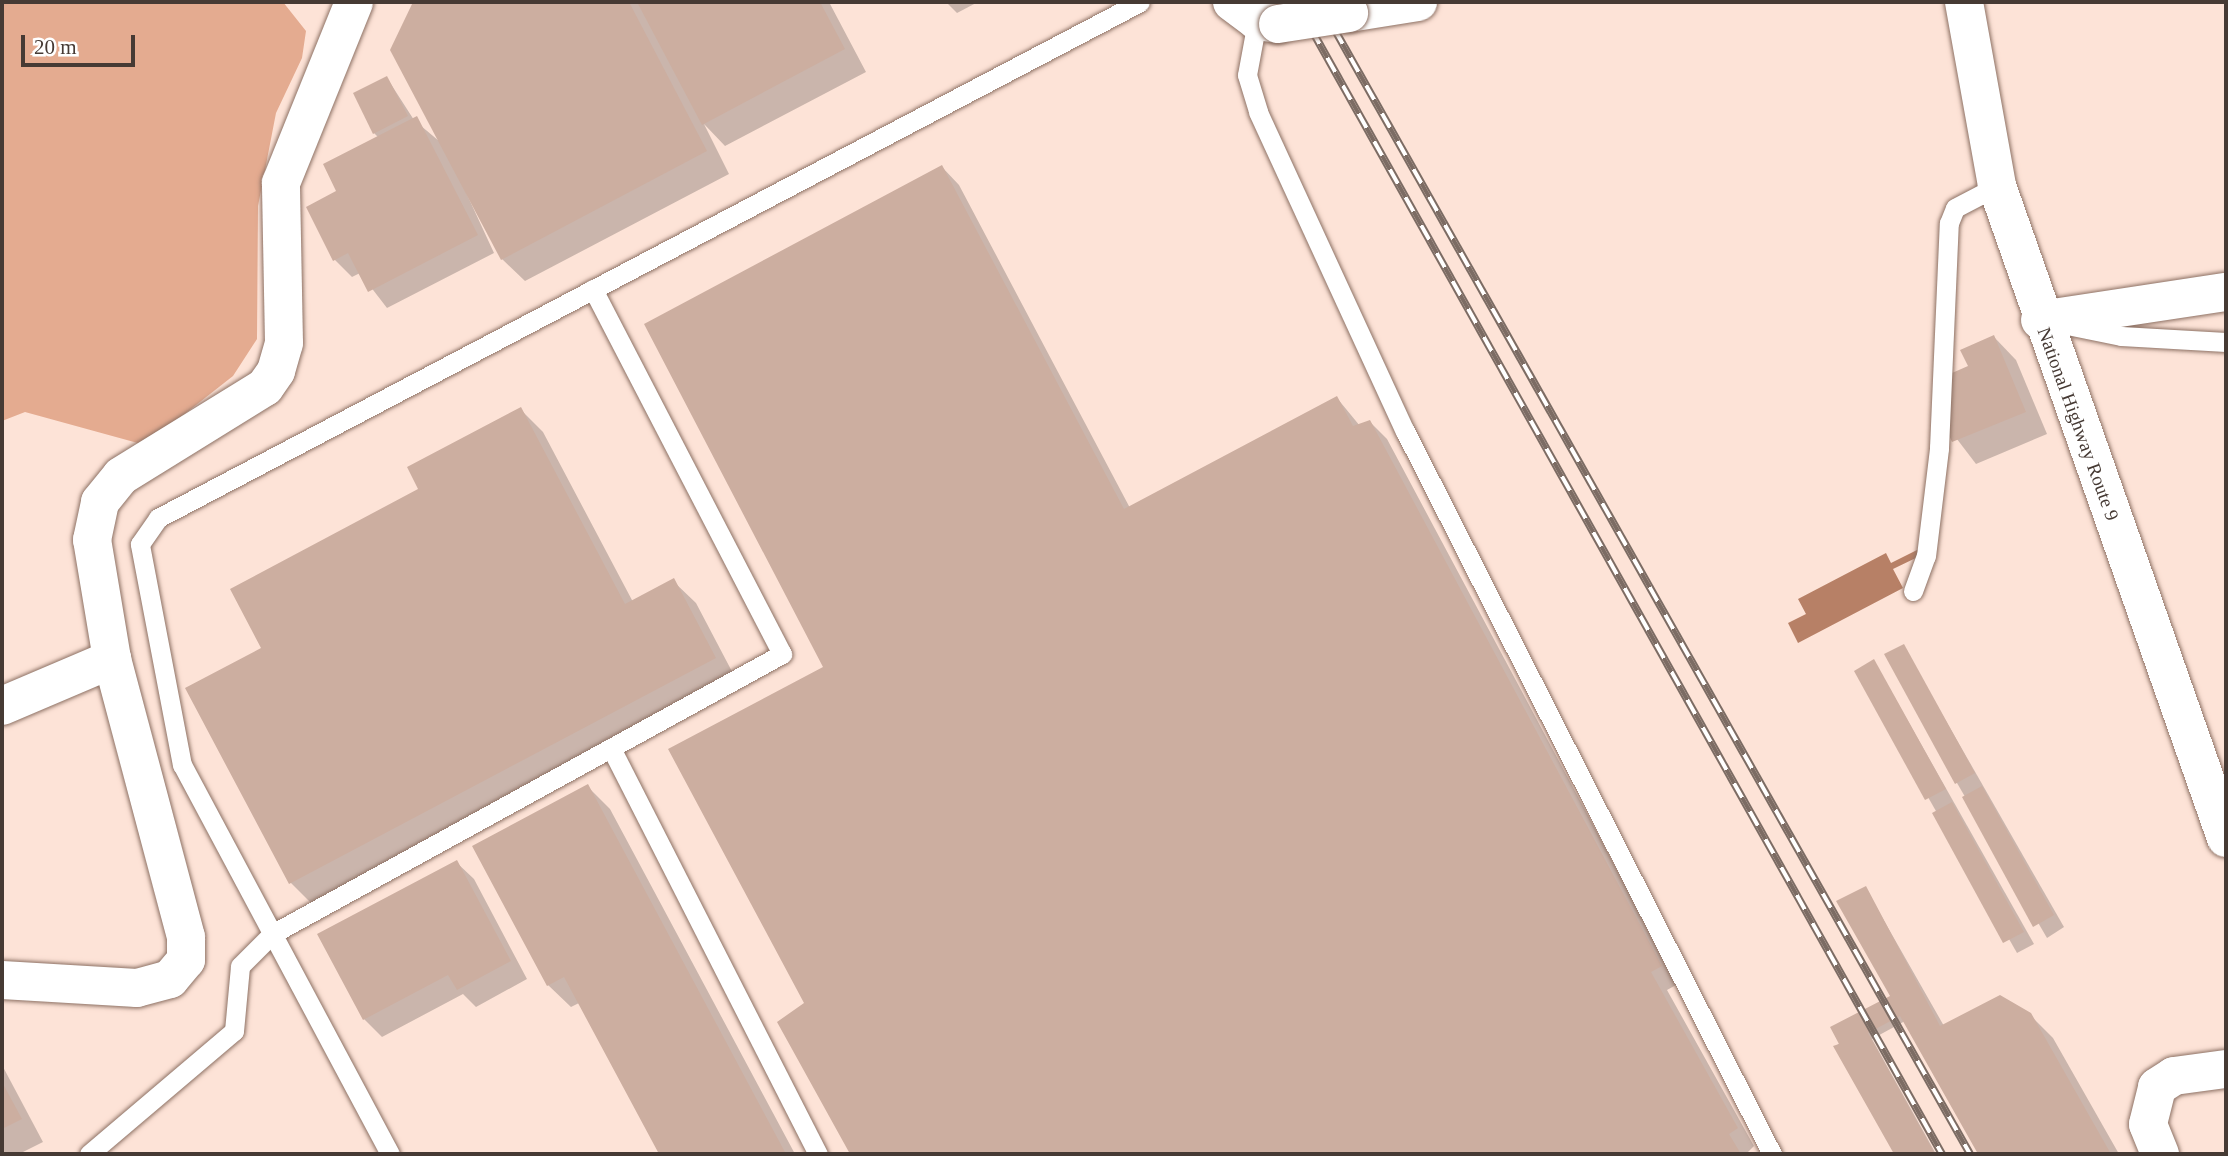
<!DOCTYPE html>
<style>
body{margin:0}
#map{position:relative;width:2228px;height:1156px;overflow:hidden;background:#fde3d7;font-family:Georgia,serif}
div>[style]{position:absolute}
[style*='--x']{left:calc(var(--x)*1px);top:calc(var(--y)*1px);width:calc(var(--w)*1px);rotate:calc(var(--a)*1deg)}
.forest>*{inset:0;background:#e4ab90}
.water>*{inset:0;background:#b78066}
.shadow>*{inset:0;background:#0003}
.building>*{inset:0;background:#ccaea0}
.roads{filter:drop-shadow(0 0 2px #8d7164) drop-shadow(0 0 2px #8d7164)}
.lane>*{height:19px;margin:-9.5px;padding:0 9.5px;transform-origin:9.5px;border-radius:9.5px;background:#fff}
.street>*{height:38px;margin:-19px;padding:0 19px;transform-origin:19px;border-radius:19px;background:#fff}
.secondary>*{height:38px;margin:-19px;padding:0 19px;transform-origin:19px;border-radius:19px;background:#fff}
.primary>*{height:38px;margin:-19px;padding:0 19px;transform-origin:19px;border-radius:19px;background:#fff}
.highway>*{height:38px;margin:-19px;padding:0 19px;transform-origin:19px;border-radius:19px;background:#fff}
.rail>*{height:8px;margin-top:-4px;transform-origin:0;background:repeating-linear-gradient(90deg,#fff 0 16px,#7c6c64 0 32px);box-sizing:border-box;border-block:2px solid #7c6c64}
.bridges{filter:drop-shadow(0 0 2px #8d7164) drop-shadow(0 0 2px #8d7164)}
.primary-bridge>*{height:38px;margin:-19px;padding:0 19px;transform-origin:19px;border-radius:19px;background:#fff}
span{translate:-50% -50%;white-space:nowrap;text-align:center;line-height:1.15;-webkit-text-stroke:5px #fff;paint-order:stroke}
.street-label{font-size:19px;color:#463a34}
.frame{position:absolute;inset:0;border:4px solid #463a34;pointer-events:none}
.scale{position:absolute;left:21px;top:35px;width:114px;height:32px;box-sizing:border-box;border:4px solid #463a34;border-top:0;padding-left:9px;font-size:21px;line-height:24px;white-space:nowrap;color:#463a34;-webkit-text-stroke:5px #fff;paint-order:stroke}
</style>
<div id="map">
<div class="forest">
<div style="clip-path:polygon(2px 2px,283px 2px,306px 31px,302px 58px,276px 113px,258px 206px,257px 339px,233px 376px,145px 445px,25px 412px,2px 421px)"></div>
</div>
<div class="water">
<div style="clip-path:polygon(1919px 549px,1922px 555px,1893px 569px,1903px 588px,1798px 643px,1788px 623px,1806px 614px,1798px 599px,1886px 553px,1891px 563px)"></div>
</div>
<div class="shadow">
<div style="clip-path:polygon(415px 2px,829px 2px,866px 72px,725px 146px,704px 124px,729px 174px,525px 281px,502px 259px,458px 175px,494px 253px,387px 308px,360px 273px,352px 277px,335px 260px,339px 192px,379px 138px,374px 133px,387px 78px,414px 120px,439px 141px,392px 50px)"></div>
<div style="clip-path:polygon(946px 2px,978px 2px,957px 13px)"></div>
<div style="clip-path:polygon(942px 167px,959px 185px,1130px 508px,1337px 398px,1360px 426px,1370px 422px,1387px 439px,1678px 984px,1667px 990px,1754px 1146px,1746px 1154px,852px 1154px,780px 1023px,806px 1004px,825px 667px)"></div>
<div style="clip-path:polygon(1994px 337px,2016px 360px,2047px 434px,1976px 464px,1947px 426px,1970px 367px)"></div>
<div style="clip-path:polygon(520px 409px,543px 432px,633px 602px,673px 581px,696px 603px,737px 681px,313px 905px,291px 883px,263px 649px)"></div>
<div style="clip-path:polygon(1903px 646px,2064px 927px,2047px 938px,1957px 783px)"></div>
<div style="clip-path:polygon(1874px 661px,2034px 944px,2017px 953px,1856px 671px)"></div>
<div style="clip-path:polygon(587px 786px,610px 809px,795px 1154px,661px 1154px,579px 1003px,571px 1007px,548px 985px)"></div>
<div style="clip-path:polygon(456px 862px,474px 879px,527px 979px,476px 1007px,463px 994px,382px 1037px,364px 1019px,320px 935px)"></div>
<div style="clip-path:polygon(1866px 889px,1944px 1026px,2030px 1015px,2053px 1038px,2119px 1154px,1980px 1154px,1905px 1021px,1872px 1039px,1936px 1154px,1896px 1154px,1835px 1047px,1892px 997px)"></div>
<div style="clip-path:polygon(2px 1065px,43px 1142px,19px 1154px,2px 1154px)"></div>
</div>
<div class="building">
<div style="clip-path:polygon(413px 2px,629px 2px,707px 151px,501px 260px,390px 50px)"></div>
<div style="clip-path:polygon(637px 2px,820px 2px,845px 49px,702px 125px)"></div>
<div style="clip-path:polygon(387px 76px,408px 116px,373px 134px,353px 93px)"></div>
<div style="clip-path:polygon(417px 116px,478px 235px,368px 292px,348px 253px,333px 261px,306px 207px,336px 191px,323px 164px)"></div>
<div style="clip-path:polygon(942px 165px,1124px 509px,1337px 396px,1353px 426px,1370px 420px,1662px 966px,1651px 972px,1738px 1128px,1729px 1134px,1741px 1154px,850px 1154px,777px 1022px,804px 1003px,668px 749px,823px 667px,644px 324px)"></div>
<div style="clip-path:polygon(1994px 335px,2026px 412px,1952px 442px,1945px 426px,1952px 373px,1968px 366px,1960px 350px)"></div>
<div style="clip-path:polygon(521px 407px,625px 604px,674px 578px,716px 658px,289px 884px,185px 688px,261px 648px,230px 589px,418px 489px,407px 467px)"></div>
<div style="clip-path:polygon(1904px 644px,1975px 773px,1955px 784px,1884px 654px)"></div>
<div style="clip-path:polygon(1874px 659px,1946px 789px,1925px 800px,1854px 671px)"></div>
<div style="clip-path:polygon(588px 784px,786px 1154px,659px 1154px,564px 977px,547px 986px,472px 846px)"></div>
<div style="clip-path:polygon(1982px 786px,2054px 915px,2033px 927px,1962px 797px)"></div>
<div style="clip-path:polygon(1952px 802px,2024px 932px,2003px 943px,1932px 813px)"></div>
<div style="clip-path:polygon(457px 860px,511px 961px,457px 990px,448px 975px,363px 1020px,317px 934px)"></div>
<div style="clip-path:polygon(1866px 886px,1940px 1026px,2000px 995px,2031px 1013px,2111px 1154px,1978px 1154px,1900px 1016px,1868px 1033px,1935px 1154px,1894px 1154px,1833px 1046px,1839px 1044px,1830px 1027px,1890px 996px,1836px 901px)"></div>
<div style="clip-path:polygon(2px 1082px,22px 1119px,2px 1129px)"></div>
</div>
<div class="roads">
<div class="lane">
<div style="--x:1257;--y:21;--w:55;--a:100.5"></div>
<div style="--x:1247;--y:75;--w:39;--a:73"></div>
<div style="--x:1258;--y:112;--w:351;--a:65.3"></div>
<div style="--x:1405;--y:431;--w:811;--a:63.09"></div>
<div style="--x:2072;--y:326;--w:50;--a:11.5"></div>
<div style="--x:2121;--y:336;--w:105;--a:3.3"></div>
<div style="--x:1913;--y:591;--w:37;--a:-70"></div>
<div style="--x:1926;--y:556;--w:109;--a:-83.1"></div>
<div style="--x:1939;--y:448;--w:225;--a:-87.5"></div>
<div style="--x:1949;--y:223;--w:16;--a:-68"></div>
<div style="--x:1955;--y:208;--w:47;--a:-27.6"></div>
<div style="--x:611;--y:748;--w:456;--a:63"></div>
<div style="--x:89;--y:1154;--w:190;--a:-40.3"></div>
<div style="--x:234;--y:1031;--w:65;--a:-84.7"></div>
<div style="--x:240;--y:966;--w:45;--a:-45"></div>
<div style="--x:272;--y:934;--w:582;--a:-28.77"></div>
<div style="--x:782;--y:654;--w:411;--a:-117.4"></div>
<div style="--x:390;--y:1154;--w:441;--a:-118.1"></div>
<div style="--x:182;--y:765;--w:225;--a:-100.8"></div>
<div style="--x:140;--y:544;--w:32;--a:-55"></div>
<div style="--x:158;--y:518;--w:1109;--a:-27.72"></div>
</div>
<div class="street">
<div style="--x:2040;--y:320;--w:188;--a:-8.6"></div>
<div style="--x:2;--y:706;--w:120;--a:-23.1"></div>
<div style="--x:112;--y:659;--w:121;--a:-99.5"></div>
<div style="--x:92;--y:540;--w:39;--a:-78"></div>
<div style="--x:100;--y:502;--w:33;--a:-51"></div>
<div style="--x:121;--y:476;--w:169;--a:-31.7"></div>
<div style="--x:265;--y:387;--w:19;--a:-55"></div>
<div style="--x:276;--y:371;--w:29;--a:-74"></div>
<div style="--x:284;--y:343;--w:160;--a:-91.1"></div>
<div style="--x:281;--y:183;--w:195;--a:-68"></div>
<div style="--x:2;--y:980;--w:135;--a:3.4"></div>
<div style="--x:137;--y:988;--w:34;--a:-15"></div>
<div style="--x:170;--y:979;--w:25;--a:-50"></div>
<div style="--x:186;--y:960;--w:23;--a:-90"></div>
<div style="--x:186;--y:937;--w:288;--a:-104.9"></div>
</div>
<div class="secondary">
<div style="--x:2160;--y:1154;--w:32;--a:-112"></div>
<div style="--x:2148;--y:1124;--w:38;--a:-76"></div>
<div style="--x:2157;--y:1087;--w:20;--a:-33"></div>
<div style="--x:2174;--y:1076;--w:52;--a:-7.7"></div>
</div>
<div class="primary">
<div style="--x:1232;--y:2;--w:31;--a:37"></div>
<div style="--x:1257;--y:21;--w:21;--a:8"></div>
<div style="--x:1349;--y:13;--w:70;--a:-9.1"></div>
</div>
<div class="highway">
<div style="--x:1964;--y:2;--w:187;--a:79.8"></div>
<div style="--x:1997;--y:186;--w:691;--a:70.65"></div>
</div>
</div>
<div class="rail">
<div style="--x:1296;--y:2;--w:1321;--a:60.72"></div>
<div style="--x:1319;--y:2;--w:1323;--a:60.53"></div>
</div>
<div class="bridges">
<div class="primary-bridge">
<div style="--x:1278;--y:24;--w:72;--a:-8.8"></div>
</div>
</div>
<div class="street-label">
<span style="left:2078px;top:424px;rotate:70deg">National Highway Route 9</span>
</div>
<div class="frame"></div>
<div class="scale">20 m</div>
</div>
